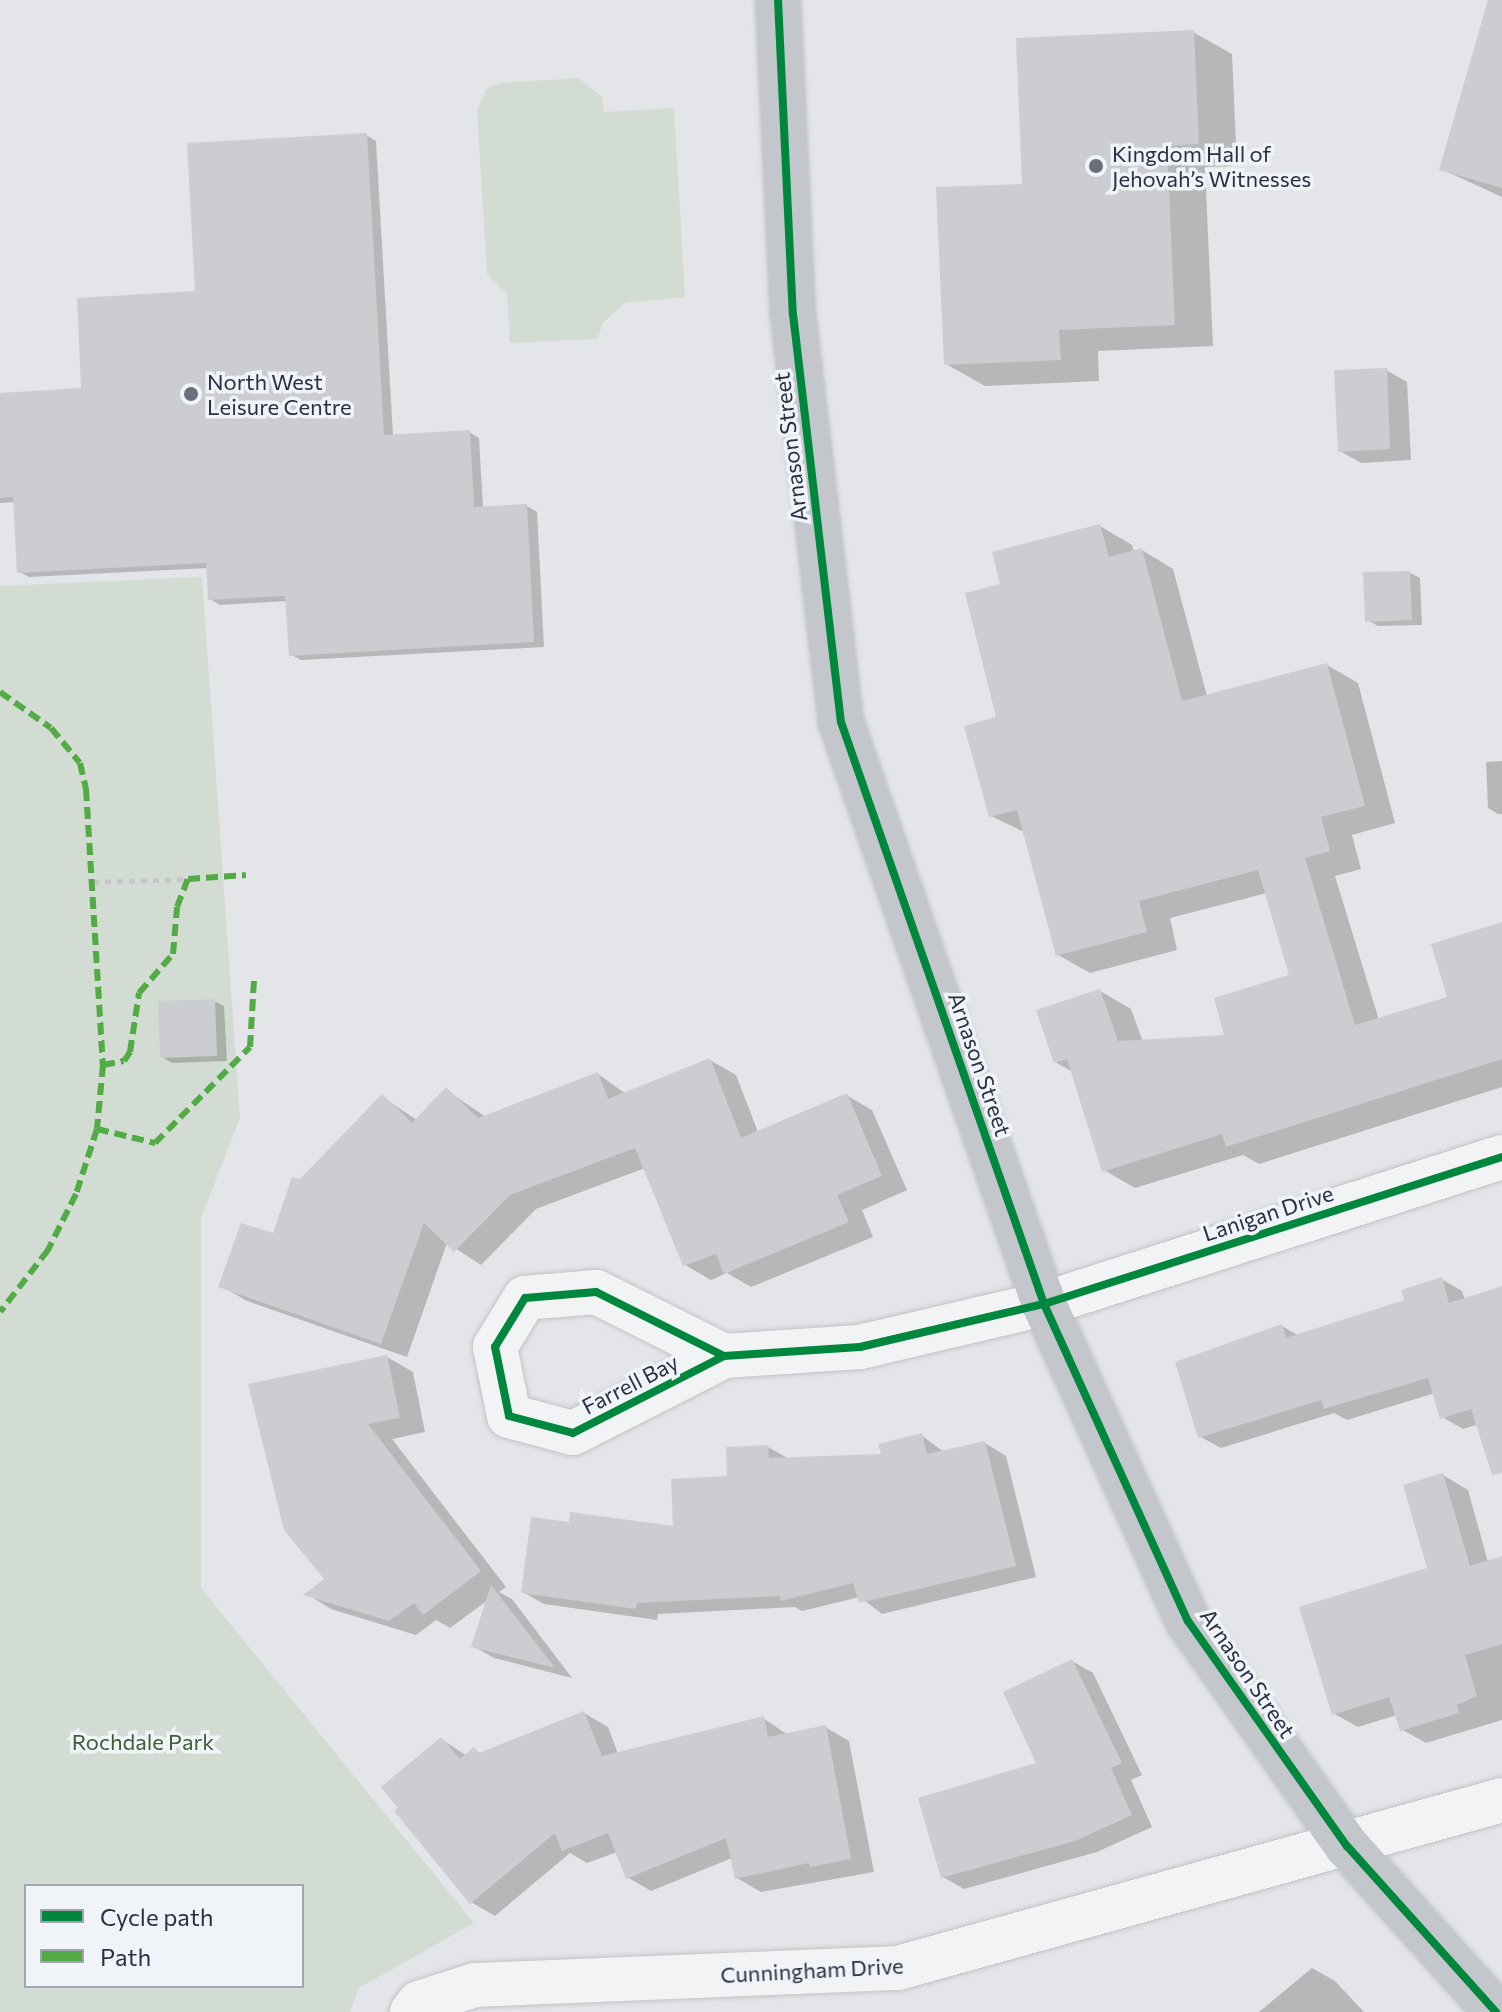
<!DOCTYPE html>
<meta charset="utf-8">
<style>
body{margin:0}
#map{position:relative;width:1502px;height:2012px;overflow:hidden;background:#e3e5e8;font-family:Commissioner,sans-serif}
div>[style]{position:absolute}
[style*='--x']{left:calc(var(--x)*1px);top:calc(var(--y)*1px);width:calc(var(--w)*1px);rotate:calc(var(--a)*1deg)}
.green>*{inset:0;background:#d2dcd3}
.shadow>*{inset:0;background:#0003}
.building>*{inset:0;background:#cbcdd0}
.path>*{height:5px;margin-top:-2.5px;transform-origin:0;background:repeating-linear-gradient(90deg,#c4c6cb 0 6px,transparent 0 12px)}
.roads{filter:drop-shadow(0 0 2px #c1c3c6) drop-shadow(0 0 2px #c1c3c6)}
.street>*{height:44px;margin:-22px;padding:0 22px;transform-origin:22px;border-radius:22px;background:#f2f3f5}
.secondary>*{height:44px;margin:-22px;padding:0 22px;transform-origin:22px;border-radius:22px;background:#c3c6ca}
.quiet>*{height:6px;margin-top:-3px;transform-origin:0;background:repeating-linear-gradient(90deg,#53ab46 0 12px,transparent 0 18px)}
.cycleway>*{height:8px;margin:-4px;padding:0 4px;transform-origin:4px;border-radius:4px;background:#00873e}
.dots>*{width:22px;height:22px;translate:-50% -50%;box-sizing:border-box;border:4px solid #f0f3f7;border-radius:50%}
span{translate:-50% -50%;white-space:nowrap;text-align:center;line-height:1.15;-webkit-text-stroke:7px #f0f3f7;paint-order:stroke}
.poi-label{font-size:22px;color:#283142}
.left{translate:0 -50%;text-align:left}
.street-label{font-size:22px;color:#283142}
.park-label{font-size:22px;color:#3b5e35}
.legend{position:absolute;left:24px;top:1884px;width:280px;height:104px;box-sizing:border-box;background:#f0f3f7;border:2px solid #a0a5af;margin:0;padding:10px 14px;list-style:none;font-size:24px;color:#283142}
.legend li{display:flex;align-items:center;gap:16px;height:40px}
.legend b{width:40px;border:2px solid #a0a5af}
</style>
<div id="map">
<div class="green">
<div style="clip-path:polygon(578px 78px,602px 97px,604px 112px,674px 108px,685px 297px,625px 303px,603px 323px,597px 339px,510px 343px,507px 294px,487px 274px,477px 111px,486px 89px,500px 83px)"></div>
<div style="clip-path:polygon(evenodd,202px 577px,240px 1118px,201px 1218px,201px 1588px,474px 1923px,359px 1988px,350px 2012px,0 2012px,0 586px,202px 577px,26px 1886px,302px 1886px,302px 1986px,26px 1986px,26px 1886px)"></div>
</div>
<div class="shadow">
<div style="clip-path:polygon(1193px 32px,1232px 54px,1237px 166px,1205px 167px,1213px 346px,1098px 351px,1099px 381px,985px 386px,946px 364px,1024px 186px)"></div>
<div style="clip-path:polygon(1502px 82px,1502px 197px,1441px 169px)"></div>
<div style="clip-path:polygon(366px 135px,376px 141px,393px 436px,469px 432px,479px 438px,483px 508px,527px 506px,537px 512px,544px 647px,301px 660px,290px 654px,287px 601px,220px 605px,210px 599px,208px 568px,29px 577px,18px 571px,15px 502px,0 503px,0 395px,83px 390px,197px 293px)"></div>
<div style="clip-path:polygon(1386px 370px,1407px 382px,1411px 460px,1361px 463px,1340px 451px)"></div>
<div style="clip-path:polygon(1100px 526px,1132px 545px,1134px 553px,1142px 550px,1173px 569px,1207px 696px,1327px 665px,1358px 683px,1395px 823px,1352px 835px,1361px 869px,1335px 876px,1379px 1020px,1450px 998px,1502px 925px,1502px 1087px,1259px 1164px,1243px 1155px,1135px 1188px,1104px 1170px,1073px 1072px,1055px 1062px,1100px 991px,1131px 1009px,1143px 1042px,1227px 1037px,1292px 976px,1267px 893px,1170px 918px,1177px 950px,1090px 973px,1058px 955px,1026px 833px,991px 816px,1002px 585px)"></div>
<div style="clip-path:polygon(1410px 573px,1420px 578px,1422px 625px,1378px 626px,1367px 620px)"></div>
<div style="clip-path:polygon(1502px 761px,1502px 814px,1498px 814px,1488px 808px,1486px 762px)"></div>
<div style="clip-path:polygon(214px 1001px,224px 1006px,227px 1061px,172px 1063px,162px 1057px)"></div>
<div style="clip-path:polygon(710px 1060px,736px 1075px,758px 1132px,846px 1095px,872px 1110px,907px 1190px,862px 1210px,873px 1237px,751px 1287px,727px 1273px,711px 1280px,685px 1265px,645px 1168px,536px 1209px,481px 1265px,447px 1243px,407px 1357px,247px 1301px,221px 1286px,274px 1235px,300px 1182px,382px 1097px,417px 1120px,446px 1090px,486px 1117px,598px 1074px,626px 1094px)"></div>
<div style="clip-path:polygon(1441px 1279px,1462px 1291px,1465px 1300px,1502px 1288px,1502px 1417px,1463px 1429px,1442px 1417px,1435px 1393px,1347px 1420px,1334px 1413px,1221px 1448px,1199px 1436px,1282px 1326px,1299px 1336px,1406px 1301px)"></div>
<div style="clip-path:polygon(387px 1357px,413px 1372px,425px 1432px,392px 1439px,506px 1587px,499px 1592px,512px 1599px,572px 1678px,494px 1658px,473px 1646px,488px 1600px,450px 1628px,436px 1620px,416px 1635px,331px 1609px,307px 1594px,327px 1579px,286px 1529px)"></div>
<div style="clip-path:polygon(921px 1435px,944px 1452px,985px 1443px,1006px 1456px,1036px 1577px,882px 1614px,860px 1597px,802px 1611px,795px 1607px,658px 1614px,657px 1620px,544px 1604px,523px 1592px,571px 1524px,675px 1528px,768px 1447px,789px 1459px,883px 1456px)"></div>
<div style="clip-path:polygon(1443px 1475px,1468px 1490px,1488px 1562px,1502px 1558px,1502px 1720px,1426px 1743px,1401px 1729px,1397px 1715px,1358px 1727px,1333px 1713px,1429px 1569px)"></div>
<div style="clip-path:polygon(1072px 1661px,1093px 1673px,1142px 1775px,1131px 1780px,1152px 1827px,1097px 1852px,964px 1889px,943px 1877px,1039px 1764px)"></div>
<div style="clip-path:polygon(584px 1713px,608px 1727px,618px 1754px,763px 1718px,788px 1735px,825px 1727px,849px 1741px,874px 1872px,761px 1892px,737px 1878px,732px 1858px,651px 1891px,627px 1877px,617px 1852px,587px 1863px,570px 1853px,495px 1916px,471px 1902px,441px 1739px,467px 1756px,475px 1750px,482px 1754px)"></div>
<div style="clip-path:polygon(1312px 1968px,1335px 1981px,1364px 2012px,1259px 2012px)"></div>
</div>
<div class="building">
<div style="clip-path:polygon(1488px 0,1502px 0,1502px 188px,1439px 170px)"></div>
<div style="clip-path:polygon(1194px 30px,1199px 144px,1167px 146px,1175px 325px,1059px 330px,1061px 360px,944px 365px,936px 187px,1022px 184px,1016px 38px)"></div>
<div style="clip-path:polygon(367px 133px,384px 435px,470px 430px,474px 507px,527px 504px,534px 642px,289px 656px,285px 596px,208px 600px,206px 563px,17px 573px,13px 497px,0 498px,0 393px,81px 388px,77px 298px,195px 291px,187px 143px)"></div>
<div style="clip-path:polygon(1387px 368px,1390px 449px,1338px 452px,1334px 370px)"></div>
<div style="clip-path:polygon(1100px 524px,1109px 557px,1142px 548px,1182px 701px,1327px 663px,1365px 806px,1321px 817px,1330px 851px,1305px 858px,1355px 1025px,1447px 997px,1431px 944px,1502px 922px,1502px 1059px,1226px 1147px,1222px 1134px,1102px 1172px,1067px 1059px,1054px 1063px,1036px 1010px,1100px 989px,1118px 1041px,1224px 1035px,1214px 998px,1289px 975px,1258px 870px,1139px 901px,1147px 932px,1056px 956px,1017px 810px,989px 817px,964px 726px,996px 717px,965px 593px,1000px 584px,992px 552px)"></div>
<div style="clip-path:polygon(1410px 571px,1412px 620px,1365px 622px,1363px 572px)"></div>
<div style="clip-path:polygon(215px 999px,217px 1056px,160px 1058px,158px 1001px)"></div>
<div style="clip-path:polygon(710px 1058px,741px 1138px,847px 1093px,882px 1176px,837px 1195px,849px 1222px,724px 1274px,716px 1254px,683px 1266px,635px 1148px,510px 1195px,454px 1252px,424px 1223px,381px 1344px,218px 1287px,241px 1223px,273px 1233px,292px 1177px,300px 1179px,382px 1094px,412px 1123px,446px 1087px,478px 1118px,598px 1072px,608px 1099px)"></div>
<div style="clip-path:polygon(1442px 1277px,1449px 1303px,1502px 1286px,1502px 1473px,1492px 1475px,1471px 1409px,1440px 1419px,1428px 1378px,1324px 1409px,1321px 1400px,1198px 1438px,1175px 1362px,1282px 1324px,1286px 1338px,1404px 1300px,1401px 1290px)"></div>
<div style="clip-path:polygon(387px 1355px,400px 1418px,368px 1424px,481px 1571px,423px 1615px,414px 1603px,389px 1621px,303px 1595px,324px 1579px,284px 1530px,248px 1384px)"></div>
<div style="clip-path:polygon(922px 1433px,927px 1454px,985px 1441px,1016px 1566px,859px 1603px,853px 1583px,780px 1601px,780px 1596px,637px 1603px,636px 1609px,521px 1593px,531px 1517px,569px 1522px,570px 1512px,673px 1526px,671px 1479px,727px 1476px,726px 1447px,768px 1445px,769px 1458px,881px 1454px,878px 1444px)"></div>
<div style="clip-path:polygon(1443px 1473px,1470px 1566px,1502px 1556px,1502px 1644px,1465px 1655px,1477px 1696px,1457px 1705px,1459px 1713px,1400px 1731px,1389px 1697px,1332px 1715px,1299px 1607px,1427px 1568px,1403px 1485px)"></div>
<div style="clip-path:polygon(491px 1585px,555px 1668px,471px 1647px)"></div>
<div style="clip-path:polygon(1072px 1659px,1122px 1763px,1111px 1768px,1132px 1815px,1075px 1841px,941px 1878px,918px 1798px,1036px 1763px,1003px 1692px)"></div>
<div style="clip-path:polygon(584px 1711px,602px 1756px,764px 1716px,768px 1737px,826px 1725px,851px 1859px,810px 1867px,809px 1863px,735px 1879px,726px 1838px,626px 1879px,608px 1833px,562px 1851px,555px 1833px,470px 1904px,394px 1811px,398px 1808px,381px 1787px,441px 1737px,460px 1759px,474px 1747px,479px 1753px)"></div>
</div>
<div class="path">
<div style="--x:93;--y:882;--w:95;--a:-1.8"></div>
</div>
<div class="roads">
<div class="street">
<div style="--x:724;--y:1356;--w:143;--a:-153.4"></div>
<div style="--x:596;--y:1292;--w:71;--a:175.2"></div>
<div style="--x:525;--y:1298;--w:57;--a:121.5"></div>
<div style="--x:495;--y:1347;--w:70;--a:78.5"></div>
<div style="--x:509;--y:1416;--w:66;--a:14.9"></div>
<div style="--x:573;--y:1433;--w:169;--a:-27"></div>
<div style="--x:724;--y:1356;--w:136;--a:-3.8"></div>
<div style="--x:860;--y:1347;--w:189;--a:-13.2"></div>
<div style="--x:1044;--y:1304;--w:481;--a:-17.8"></div>
<div style="--x:412;--y:2012;--w:11;--a:-52"></div>
<div style="--x:419;--y:2003;--w:59;--a:-17.8"></div>
<div style="--x:475;--y:1985;--w:423;--a:-2.3"></div>
<div style="--x:898;--y:1968;--w:627;--a:-15.54"></div>
</div>
<div class="secondary">
<div style="--x:778;--y:0;--w:314;--a:87.3"></div>
<div style="--x:793;--y:314;--w:411;--a:83.3"></div>
<div style="--x:841;--y:722;--w:616;--a:70.77"></div>
<div style="--x:1044;--y:1304;--w:348;--a:65.6"></div>
<div style="--x:1188;--y:1621;--w:276;--a:54.8"></div>
<div style="--x:1347;--y:1846;--w:223;--a:48.1"></div>
</div>
</div>
<div class="quiet">
<div style="--x:0;--y:692;--w:62;--a:35.2"></div>
<div style="--x:51;--y:728;--w:45;--a:50.4"></div>
<div style="--x:80;--y:763;--w:27;--a:77"></div>
<div style="--x:86;--y:789;--w:277;--a:86.5"></div>
<div style="--x:103;--y:1065;--w:64;--a:95.4"></div>
<div style="--x:97;--y:1129;--w:68;--a:107.9"></div>
<div style="--x:76;--y:1194;--w:63;--a:116.6"></div>
<div style="--x:48;--y:1250;--w:78;--a:127.7"></div>
<div style="--x:103;--y:1065;--w:21;--a:-11"></div>
<div style="--x:124;--y:1061;--w:11;--a:-56"></div>
<div style="--x:130;--y:1052;--w:60;--a:-81.3"></div>
<div style="--x:139;--y:993;--w:52;--a:-48.9"></div>
<div style="--x:173;--y:954;--w:47;--a:-85.1"></div>
<div style="--x:177;--y:907;--w:30;--a:-69"></div>
<div style="--x:188;--y:879;--w:58;--a:-3.9"></div>
<div style="--x:97;--y:1129;--w:60;--a:13.6"></div>
<div style="--x:155;--y:1143;--w:135;--a:-45.3"></div>
<div style="--x:250;--y:1047;--w:68;--a:-86.6"></div>
</div>
<div class="cycleway">
<div style="--x:778;--y:0;--w:314;--a:87.3"></div>
<div style="--x:793;--y:314;--w:411;--a:83.3"></div>
<div style="--x:841;--y:722;--w:616;--a:70.77"></div>
<div style="--x:1044;--y:1304;--w:348;--a:65.6"></div>
<div style="--x:1188;--y:1621;--w:276;--a:54.8"></div>
<div style="--x:1347;--y:1846;--w:223;--a:48.1"></div>
<div style="--x:724;--y:1356;--w:143;--a:-153.4"></div>
<div style="--x:596;--y:1292;--w:71;--a:175.2"></div>
<div style="--x:525;--y:1298;--w:57;--a:121.5"></div>
<div style="--x:495;--y:1347;--w:70;--a:78.5"></div>
<div style="--x:509;--y:1416;--w:66;--a:14.9"></div>
<div style="--x:573;--y:1433;--w:169;--a:-27"></div>
<div style="--x:724;--y:1356;--w:136;--a:-3.8"></div>
<div style="--x:860;--y:1347;--w:189;--a:-13.2"></div>
<div style="--x:1044;--y:1304;--w:481;--a:-17.8"></div>
</div>
<div class="dots">
<div style="left:1096px;top:166px;background:#69707c"></div>
<div style="left:191px;top:394px;background:#69707c"></div>
</div>
<div class="poi-label">
<span class="left" style="left:1112px;top:166px">Kingdom Hall of<br>Jehovah’s Witnesses</span>
<span class="left" style="left:207px;top:394px">North West<br>Leisure Centre</span>
</div>
<div class="street-label">
<span style="left:790px;top:447px;rotate:-97deg">Arnason Street</span>
<span style="left:980px;top:1064px;rotate:71deg">Arnason Street</span>
<span style="left:1268px;top:1213px;rotate:-18deg">Lanigan Drive</span>
<span style="left:630px;top:1384px;rotate:-27deg">Farrell Bay</span>
<span style="left:1248px;top:1673px;rotate:56deg">Arnason Street</span>
<span style="left:812px;top:1970px;rotate:-3deg">Cunningham Drive</span>
</div>
<div class="park-label">
<span style="left:143px;top:1742px">Rochdale Park</span>
</div>
<ul class="legend">
<li><b style="height:10px;background:#00873e"></b>Cycle path</li>
<li><b style="height:10px;background:#53ab46"></b>Path</li>
</ul>
</div>
